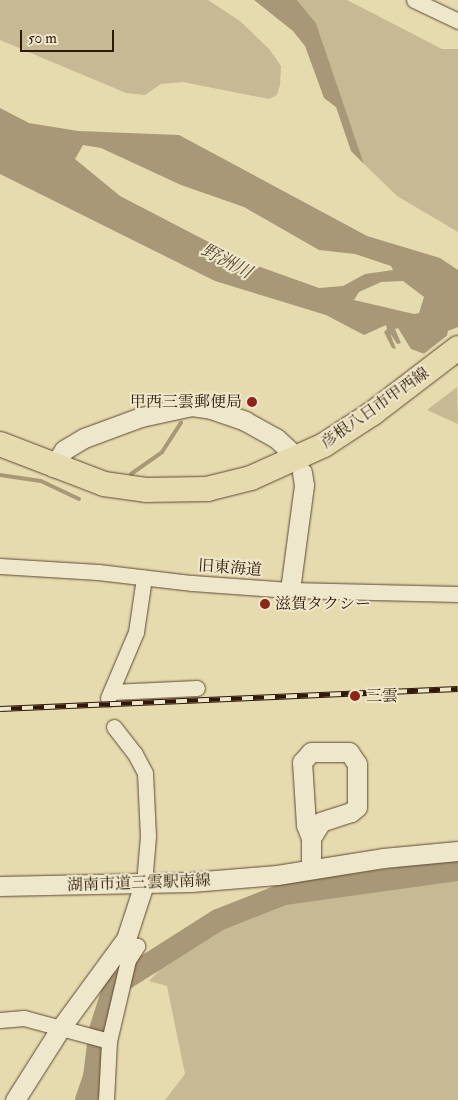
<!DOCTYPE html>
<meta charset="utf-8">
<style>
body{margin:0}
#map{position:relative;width:458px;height:1100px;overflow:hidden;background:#e6daaf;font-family:"IM FELL Double Pica","Noto Serif JP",serif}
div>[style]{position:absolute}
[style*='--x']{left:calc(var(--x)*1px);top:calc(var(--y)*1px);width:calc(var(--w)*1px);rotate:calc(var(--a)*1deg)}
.green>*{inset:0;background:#c7b993}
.water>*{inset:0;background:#a89877}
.pier>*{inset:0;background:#e6daaf}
.stream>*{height:4px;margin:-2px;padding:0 2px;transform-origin:2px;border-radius:2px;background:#a89877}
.river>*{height:22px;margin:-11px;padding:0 11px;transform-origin:11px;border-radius:11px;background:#a89877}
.roads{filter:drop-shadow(0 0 1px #5d4933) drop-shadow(0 0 1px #5d4933)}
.minor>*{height:15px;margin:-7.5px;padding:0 7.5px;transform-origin:7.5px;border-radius:7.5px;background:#efe7cb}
.tertiary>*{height:19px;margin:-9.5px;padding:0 9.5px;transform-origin:9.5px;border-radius:9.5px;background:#efe7cb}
.primary>*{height:24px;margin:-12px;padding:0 12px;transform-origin:12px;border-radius:12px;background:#e6daaf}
.rail>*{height:5.5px;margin-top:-2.75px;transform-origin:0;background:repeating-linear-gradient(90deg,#efe7cb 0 11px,#2f190a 0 22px);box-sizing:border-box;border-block:1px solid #2f190a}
.dots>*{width:14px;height:14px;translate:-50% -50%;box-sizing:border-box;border:2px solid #efe7cb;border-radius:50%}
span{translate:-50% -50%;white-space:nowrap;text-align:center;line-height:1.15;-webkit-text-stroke:4px #efe7cb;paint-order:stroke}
.poi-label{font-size:16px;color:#2f190a}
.right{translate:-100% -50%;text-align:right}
.left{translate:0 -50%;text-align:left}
.street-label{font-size:16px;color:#2f190a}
.water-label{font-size:18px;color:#5f4c36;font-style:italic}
.scale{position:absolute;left:20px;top:30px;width:94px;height:22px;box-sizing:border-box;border:2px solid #2f190a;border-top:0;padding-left:6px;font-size:15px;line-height:18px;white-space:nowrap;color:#2f190a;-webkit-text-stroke:4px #efe7cb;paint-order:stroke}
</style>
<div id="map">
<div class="green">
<div style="clip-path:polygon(0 0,208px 0,240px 21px,270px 50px,281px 66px,280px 85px,277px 95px,269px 99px,183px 82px,161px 84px,145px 95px,126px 93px,0 40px)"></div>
<div style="clip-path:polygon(297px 0,347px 0,442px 49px,458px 49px,458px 232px,397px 196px,364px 164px,316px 23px)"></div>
<div style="clip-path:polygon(457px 387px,458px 424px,427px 410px)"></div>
<div style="clip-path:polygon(458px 872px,458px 1100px,165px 1100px,185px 1074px,167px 986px,149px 981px,190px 938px,218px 917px,254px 903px)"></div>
</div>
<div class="water">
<div style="clip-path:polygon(254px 0,297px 0,316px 23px,364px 164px,351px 151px,336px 107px,324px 98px,305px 46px,293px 31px)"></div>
<div style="clip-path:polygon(evenodd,0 108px,29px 123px,78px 131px,179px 135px,367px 236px,440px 258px,458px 270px,458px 327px,448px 331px,446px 340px,458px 358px,458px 366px,411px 349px,398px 328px,395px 329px,401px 343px,397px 344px,390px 333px,396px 349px,392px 348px,384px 332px,387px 329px,386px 325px,364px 335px,326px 315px,215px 281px,0 174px,0 108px,83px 145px,101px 148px,181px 185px,244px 207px,319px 250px,355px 254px,391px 266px,393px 270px,365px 274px,343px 286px,319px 288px,249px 263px,120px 196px,75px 159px,83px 145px,0 108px,403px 281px,424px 297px,419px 313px,414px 314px,354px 300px,359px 292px,381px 282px,403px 281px)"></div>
</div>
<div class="pier">
<div style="clip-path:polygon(458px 327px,448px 336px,453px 352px,458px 355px,455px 367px,421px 356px)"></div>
</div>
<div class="stream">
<div style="--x:131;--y:474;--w:38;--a:-35"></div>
<div style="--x:162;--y:452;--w:35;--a:-57"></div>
<div style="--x:0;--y:475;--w:41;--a:8.3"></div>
<div style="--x:41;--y:481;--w:42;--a:25.3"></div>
</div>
<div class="river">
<div style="--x:100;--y:1030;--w:46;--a:-72.3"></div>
<div style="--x:114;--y:986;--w:123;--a:-32.4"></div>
<div style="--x:218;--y:920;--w:71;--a:-21.5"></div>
<div style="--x:284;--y:894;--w:176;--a:-7.9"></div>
<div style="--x:86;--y:1100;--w:24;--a:-71"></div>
<div style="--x:94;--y:1077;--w:32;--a:-83"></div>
</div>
<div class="roads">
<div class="minor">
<div style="--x:414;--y:0;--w:49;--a:25.5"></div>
<div style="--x:0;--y:566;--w:98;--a:3.5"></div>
<div style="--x:98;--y:572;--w:95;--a:6.7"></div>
<div style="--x:192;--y:583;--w:98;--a:4.1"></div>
<div style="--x:290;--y:590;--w:168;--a:1.4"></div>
<div style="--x:111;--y:692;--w:86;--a:-2.7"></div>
<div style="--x:108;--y:698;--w:72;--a:-67"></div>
<div style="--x:136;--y:632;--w:55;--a:-81.6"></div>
<div style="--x:114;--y:727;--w:34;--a:52"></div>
<div style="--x:135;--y:754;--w:21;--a:62"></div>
<div style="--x:145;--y:773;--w:63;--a:87.3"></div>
<div style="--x:148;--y:836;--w:48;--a:94.8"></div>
<div style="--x:0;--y:1020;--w:24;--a:-5"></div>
<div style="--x:24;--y:1018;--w:88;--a:15.1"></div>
<div style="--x:109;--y:1041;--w:59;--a:92.9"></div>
<div style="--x:109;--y:1041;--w:83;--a:-76.8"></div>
<div style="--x:128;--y:960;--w:17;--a:-57"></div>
</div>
<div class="tertiary">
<div style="--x:53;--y:467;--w:20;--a:-57"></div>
<div style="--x:64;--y:450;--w:23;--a:-31"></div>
<div style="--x:84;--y:438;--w:61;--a:-20.2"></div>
<div style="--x:141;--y:417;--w:52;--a:-12.2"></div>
<div style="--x:192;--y:406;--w:19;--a:9"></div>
<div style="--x:211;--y:409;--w:36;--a:19"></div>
<div style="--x:245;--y:421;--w:35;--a:29"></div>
<div style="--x:276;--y:438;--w:18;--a:43"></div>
<div style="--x:290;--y:590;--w:106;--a:-82.4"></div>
<div style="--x:304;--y:485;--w:13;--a:-99"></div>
<div style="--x:311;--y:869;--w:31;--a:-90"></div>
<div style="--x:311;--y:838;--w:14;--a:-111"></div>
<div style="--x:306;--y:825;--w:63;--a:-93.6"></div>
<div style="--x:302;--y:762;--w:13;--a:-48"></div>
<div style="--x:311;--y:752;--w:38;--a:0"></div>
<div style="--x:349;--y:752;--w:14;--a:56"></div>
<div style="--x:357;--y:764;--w:43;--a:90"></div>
<div style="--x:357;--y:807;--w:8;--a:140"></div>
<div style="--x:351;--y:812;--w:32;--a:162"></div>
<div style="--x:321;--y:822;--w:19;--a:122"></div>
<div style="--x:0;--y:886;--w:191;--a:-1.2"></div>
<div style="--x:191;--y:882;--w:86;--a:-4.7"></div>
<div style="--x:277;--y:875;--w:107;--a:-9.1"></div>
<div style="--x:383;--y:858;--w:75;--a:-5.3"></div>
<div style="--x:15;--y:1100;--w:88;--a:-57.6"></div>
<div style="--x:62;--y:1026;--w:108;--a:-53.7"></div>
<div style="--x:126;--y:939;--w:58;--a:-71.9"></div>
</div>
<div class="primary">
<div style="--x:0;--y:444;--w:111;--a:21"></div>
<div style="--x:104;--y:484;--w:42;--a:8.1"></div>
<div style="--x:146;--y:490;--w:61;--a:-0.9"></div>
<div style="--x:207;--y:489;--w:45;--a:-14"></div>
<div style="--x:251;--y:478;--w:80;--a:-24.3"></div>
<div style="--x:324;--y:445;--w:59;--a:-33.1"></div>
<div style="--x:373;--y:413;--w:107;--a:-37.4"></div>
</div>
</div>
<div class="rail">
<div style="--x:0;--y:709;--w:458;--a:-2.5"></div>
</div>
<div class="dots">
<div style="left:252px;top:402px;background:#8f2418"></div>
<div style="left:265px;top:604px;background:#8f2418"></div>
<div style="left:355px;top:696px;background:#8f2418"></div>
</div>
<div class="poi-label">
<span class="right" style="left:242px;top:402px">甲西三雲郵便局</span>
<span class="left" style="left:275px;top:604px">滋賀タクシー</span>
<span class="left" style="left:366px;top:696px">三雲</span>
</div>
<div class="street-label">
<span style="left:375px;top:408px;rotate:-35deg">彦根八日市甲西線</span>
<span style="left:230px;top:568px;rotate:4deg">旧東海道</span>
<span style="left:139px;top:883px;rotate:-2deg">湖南市道三雲駅南線</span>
</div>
<div class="water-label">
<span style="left:226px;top:262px;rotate:28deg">野洲川</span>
</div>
<div class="scale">50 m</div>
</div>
